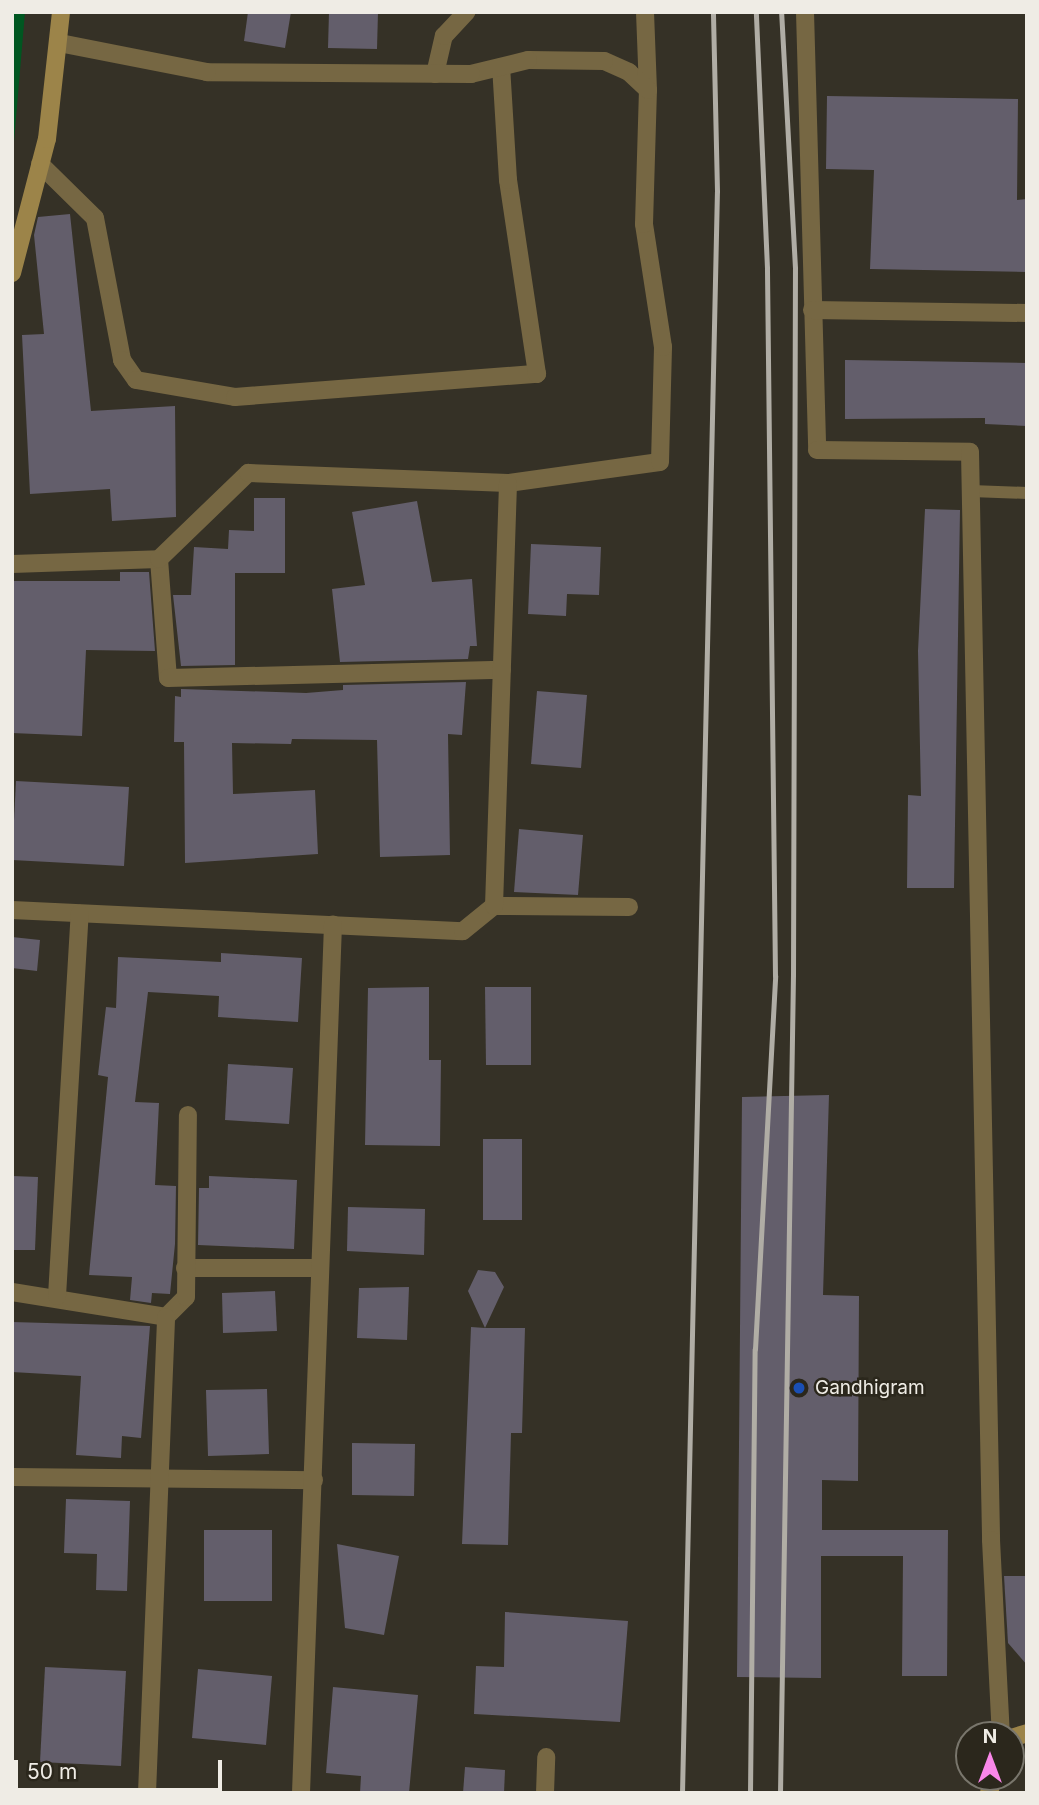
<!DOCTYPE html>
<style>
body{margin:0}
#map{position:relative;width:1039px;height:1805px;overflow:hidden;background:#353126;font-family:Inter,sans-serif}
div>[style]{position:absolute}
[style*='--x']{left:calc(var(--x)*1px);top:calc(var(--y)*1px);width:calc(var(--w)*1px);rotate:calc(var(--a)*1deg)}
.green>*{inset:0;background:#005721}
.building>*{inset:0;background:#635e6b}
.lane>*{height:12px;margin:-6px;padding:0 6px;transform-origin:6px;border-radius:6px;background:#766743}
.street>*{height:18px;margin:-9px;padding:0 9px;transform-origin:9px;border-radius:9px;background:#766743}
.secondary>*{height:18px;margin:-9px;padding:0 9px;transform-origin:9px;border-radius:9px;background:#9c8449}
.rail>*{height:5px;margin:-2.5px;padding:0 2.5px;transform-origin:2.5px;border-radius:2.5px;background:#b0ada5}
.dots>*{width:19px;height:19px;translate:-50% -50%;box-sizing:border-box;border:4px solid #2b271c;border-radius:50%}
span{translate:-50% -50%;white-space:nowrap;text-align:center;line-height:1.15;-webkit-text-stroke:5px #2b271c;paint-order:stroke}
.poi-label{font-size:19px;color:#efece5}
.left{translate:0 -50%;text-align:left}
.frame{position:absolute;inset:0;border:14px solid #efece5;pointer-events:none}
.north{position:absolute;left:955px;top:1721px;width:70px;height:70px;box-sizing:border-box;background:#2b271c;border:2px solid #79766c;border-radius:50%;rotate:0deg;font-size:19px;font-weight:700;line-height:28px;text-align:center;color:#efece5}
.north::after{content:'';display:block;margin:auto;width:24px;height:32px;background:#f987e9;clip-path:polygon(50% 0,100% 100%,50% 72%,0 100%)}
.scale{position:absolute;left:14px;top:1760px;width:208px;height:32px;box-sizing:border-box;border:4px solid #efece5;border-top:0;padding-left:9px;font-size:21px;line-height:24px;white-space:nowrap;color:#efece5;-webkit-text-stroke:5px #2b271c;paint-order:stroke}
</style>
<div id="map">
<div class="green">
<div style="clip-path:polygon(12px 12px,25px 12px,12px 165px)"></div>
</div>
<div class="building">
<div style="clip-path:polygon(248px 12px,291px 12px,285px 48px,244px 41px)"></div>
<div style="clip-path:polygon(329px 12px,378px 12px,377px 49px,328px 48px)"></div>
<div style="clip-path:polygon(827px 96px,1018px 99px,1017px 200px,1027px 199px,1027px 272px,870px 269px,874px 170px,826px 169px)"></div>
<div style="clip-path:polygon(70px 214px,91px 411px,175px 406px,176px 517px,112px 521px,110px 489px,30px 494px,22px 335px,44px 334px,34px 235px,38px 217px)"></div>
<div style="clip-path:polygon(845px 360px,1027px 363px,1027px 426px,985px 424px,985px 418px,845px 419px)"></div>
<div style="clip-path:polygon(254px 498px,285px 498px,285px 573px,235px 573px,235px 665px,181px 666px,173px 595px,191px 595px,194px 547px,228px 549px,229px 530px,254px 531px)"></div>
<div style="clip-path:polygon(417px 501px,432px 582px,472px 579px,477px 646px,470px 646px,468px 659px,340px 662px,332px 589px,365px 585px,352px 512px)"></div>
<div style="clip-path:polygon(925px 509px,960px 510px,954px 888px,907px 888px,908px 795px,921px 796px,918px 651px)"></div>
<div style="clip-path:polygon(531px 544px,601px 547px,599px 595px,567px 594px,566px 616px,528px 614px)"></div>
<div style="clip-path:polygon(120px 572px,149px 572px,155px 651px,86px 650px,82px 736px,12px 733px,12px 581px,120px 581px)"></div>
<div style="clip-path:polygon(466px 682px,462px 735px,448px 734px,450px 855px,380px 857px,377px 740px,292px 739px,291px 744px,232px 743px,233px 794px,315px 790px,318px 854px,185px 863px,184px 742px,174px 742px,175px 696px,181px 697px,181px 689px,306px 693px,343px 690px,343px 685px)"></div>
<div style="clip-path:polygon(537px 691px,587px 695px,581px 768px,531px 764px)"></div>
<div style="clip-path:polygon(16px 781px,129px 787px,124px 866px,12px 860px)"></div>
<div style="clip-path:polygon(519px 829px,583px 835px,578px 895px,514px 892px)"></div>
<div style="clip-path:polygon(12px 937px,40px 940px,37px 971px,12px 968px)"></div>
<div style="clip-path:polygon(221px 953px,302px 958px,298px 1022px,218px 1017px,219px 996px,148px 992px,135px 1102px,159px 1103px,155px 1185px,176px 1186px,175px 1244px,170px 1294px,152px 1293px,151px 1303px,130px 1300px,132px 1277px,89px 1275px,108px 1077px,98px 1075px,106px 1007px,116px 1008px,118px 957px,221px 962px)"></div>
<div style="clip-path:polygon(429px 987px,429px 1060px,441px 1060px,440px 1146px,365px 1145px,368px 988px)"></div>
<div style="clip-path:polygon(485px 987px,531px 987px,531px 1065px,486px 1065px)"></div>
<div style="clip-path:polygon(228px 1064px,293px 1068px,289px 1124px,225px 1120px)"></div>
<div style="clip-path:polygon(829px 1095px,823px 1295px,859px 1296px,858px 1481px,822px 1480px,822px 1530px,948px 1530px,947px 1676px,902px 1676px,903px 1556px,821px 1556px,821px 1678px,737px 1677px,742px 1097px)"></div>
<div style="clip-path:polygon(483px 1139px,522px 1139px,522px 1220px,483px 1220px)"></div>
<div style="clip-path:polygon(12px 1176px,38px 1177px,35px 1250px,12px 1250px)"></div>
<div style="clip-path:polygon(209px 1176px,297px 1180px,294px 1249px,198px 1245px,199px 1188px,209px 1188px)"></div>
<div style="clip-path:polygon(348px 1207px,425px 1209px,424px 1255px,347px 1251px)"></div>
<div style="clip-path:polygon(478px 1270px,495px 1272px,504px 1287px,485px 1328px,525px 1328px,522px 1433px,511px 1433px,508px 1545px,462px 1544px,471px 1327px,485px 1328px,468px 1291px)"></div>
<div style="clip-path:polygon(409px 1287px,407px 1340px,357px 1338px,359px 1288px)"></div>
<div style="clip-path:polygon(275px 1291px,277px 1331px,223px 1333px,222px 1293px)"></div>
<div style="clip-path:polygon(12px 1322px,150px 1326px,141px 1438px,122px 1436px,121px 1458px,76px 1455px,81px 1376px,12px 1372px)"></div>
<div style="clip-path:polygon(267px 1389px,269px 1454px,208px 1456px,206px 1390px)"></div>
<div style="clip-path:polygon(352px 1443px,415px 1444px,414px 1496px,352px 1495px)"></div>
<div style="clip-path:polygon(66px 1499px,130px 1501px,127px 1591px,96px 1590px,97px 1554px,64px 1553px)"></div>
<div style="clip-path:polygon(204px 1530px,272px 1530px,272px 1601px,204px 1601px)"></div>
<div style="clip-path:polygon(337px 1544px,399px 1556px,384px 1635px,345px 1628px)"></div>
<div style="clip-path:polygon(1004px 1576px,1027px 1576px,1027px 1665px,1008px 1643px)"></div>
<div style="clip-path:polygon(505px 1612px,628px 1621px,620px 1722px,474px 1714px,476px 1666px,504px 1667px)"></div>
<div style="clip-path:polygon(45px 1667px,126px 1671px,121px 1766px,40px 1762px)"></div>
<div style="clip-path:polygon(198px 1669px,272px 1676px,266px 1745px,192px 1738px)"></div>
<div style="clip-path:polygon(333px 1687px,418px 1695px,409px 1793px,360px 1793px,361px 1776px,326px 1773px)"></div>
<div style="clip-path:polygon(465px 1767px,505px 1770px,504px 1793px,463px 1793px)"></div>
</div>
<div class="lane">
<div style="--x:971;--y:491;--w:56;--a:2"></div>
</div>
<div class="street">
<div style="--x:645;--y:12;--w:78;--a:87.8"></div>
<div style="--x:805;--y:12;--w:438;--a:88.4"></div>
<div style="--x:817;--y:450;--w:153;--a:0.7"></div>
<div style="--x:970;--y:452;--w:1088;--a:88.89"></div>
<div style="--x:991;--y:1540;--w:195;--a:87.1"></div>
<div style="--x:435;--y:74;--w:39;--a:-77"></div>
<div style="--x:444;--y:36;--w:33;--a:-47"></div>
<div style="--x:40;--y:164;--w:77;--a:44.5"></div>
<div style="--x:95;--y:218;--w:145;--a:79.2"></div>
<div style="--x:122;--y:360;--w:24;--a:55"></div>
<div style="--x:136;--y:380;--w:100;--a:9.7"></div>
<div style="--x:235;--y:397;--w:303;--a:-4.4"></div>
<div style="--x:537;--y:374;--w:196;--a:-98.5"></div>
<div style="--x:508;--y:180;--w:113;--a:-93.5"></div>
<div style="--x:812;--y:310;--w:215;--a:0.8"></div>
<div style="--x:159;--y:559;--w:119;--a:85.7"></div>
<div style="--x:168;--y:678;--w:334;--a:-1.4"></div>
<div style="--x:12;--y:564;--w:147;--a:-1.9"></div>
<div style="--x:159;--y:559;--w:124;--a:-44"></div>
<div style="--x:248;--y:473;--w:260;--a:2.2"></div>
<div style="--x:508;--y:483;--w:153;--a:-7.9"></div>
<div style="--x:660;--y:462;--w:115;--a:-88.5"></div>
<div style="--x:663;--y:347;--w:124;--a:-98.8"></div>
<div style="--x:644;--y:224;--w:134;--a:-88.3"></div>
<div style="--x:648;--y:90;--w:26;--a:-137"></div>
<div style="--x:629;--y:72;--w:27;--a:-156"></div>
<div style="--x:604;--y:61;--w:76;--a:-179.2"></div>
<div style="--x:528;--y:60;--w:59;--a:166.2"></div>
<div style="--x:471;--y:74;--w:264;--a:-179.6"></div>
<div style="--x:207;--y:72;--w:151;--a:-168.9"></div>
<div style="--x:494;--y:906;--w:135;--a:0.4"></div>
<div style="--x:12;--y:910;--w:451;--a:2.7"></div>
<div style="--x:463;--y:931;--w:40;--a:-39"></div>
<div style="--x:494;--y:906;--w:423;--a:-88.1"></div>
<div style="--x:185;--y:1268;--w:134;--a:0"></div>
<div style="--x:12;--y:1292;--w:156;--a:9.2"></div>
<div style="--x:166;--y:1317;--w:28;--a:-45"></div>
<div style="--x:186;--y:1297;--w:182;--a:-89.4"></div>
<div style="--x:57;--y:1296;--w:383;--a:-86.6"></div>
<div style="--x:12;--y:1477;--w:302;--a:0.6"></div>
<div style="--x:147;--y:1793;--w:476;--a:-87.7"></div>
<div style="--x:301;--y:1793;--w:869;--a:-87.89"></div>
<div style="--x:545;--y:1793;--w:36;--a:-88"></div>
</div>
<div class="secondary">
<div style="--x:12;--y:273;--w:138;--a:-75.4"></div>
<div style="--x:47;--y:139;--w:128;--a:-83.7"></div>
<div style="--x:1011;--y:1738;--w:17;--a:-17"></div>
<div style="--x:989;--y:1793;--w:16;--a:-76"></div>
</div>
<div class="rail">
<div style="--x:682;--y:1793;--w:1602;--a:-88.75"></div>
<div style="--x:717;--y:191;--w:179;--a:-91.3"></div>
<div style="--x:750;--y:1793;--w:444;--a:-89.4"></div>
<div style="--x:755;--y:1349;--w:374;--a:-86.9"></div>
<div style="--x:775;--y:976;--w:708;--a:-90.65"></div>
<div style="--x:767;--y:268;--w:256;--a:-92.5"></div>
<div style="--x:780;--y:1793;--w:818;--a:-89.09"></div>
<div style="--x:793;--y:975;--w:707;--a:-89.84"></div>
<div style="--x:795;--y:268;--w:256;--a:-93.1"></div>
</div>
<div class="dots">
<div style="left:799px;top:1388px;background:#1a4fb4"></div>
</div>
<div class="poi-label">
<span class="left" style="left:815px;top:1388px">Gandhigram</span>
</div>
<div class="frame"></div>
<div class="north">N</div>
<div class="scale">50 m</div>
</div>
